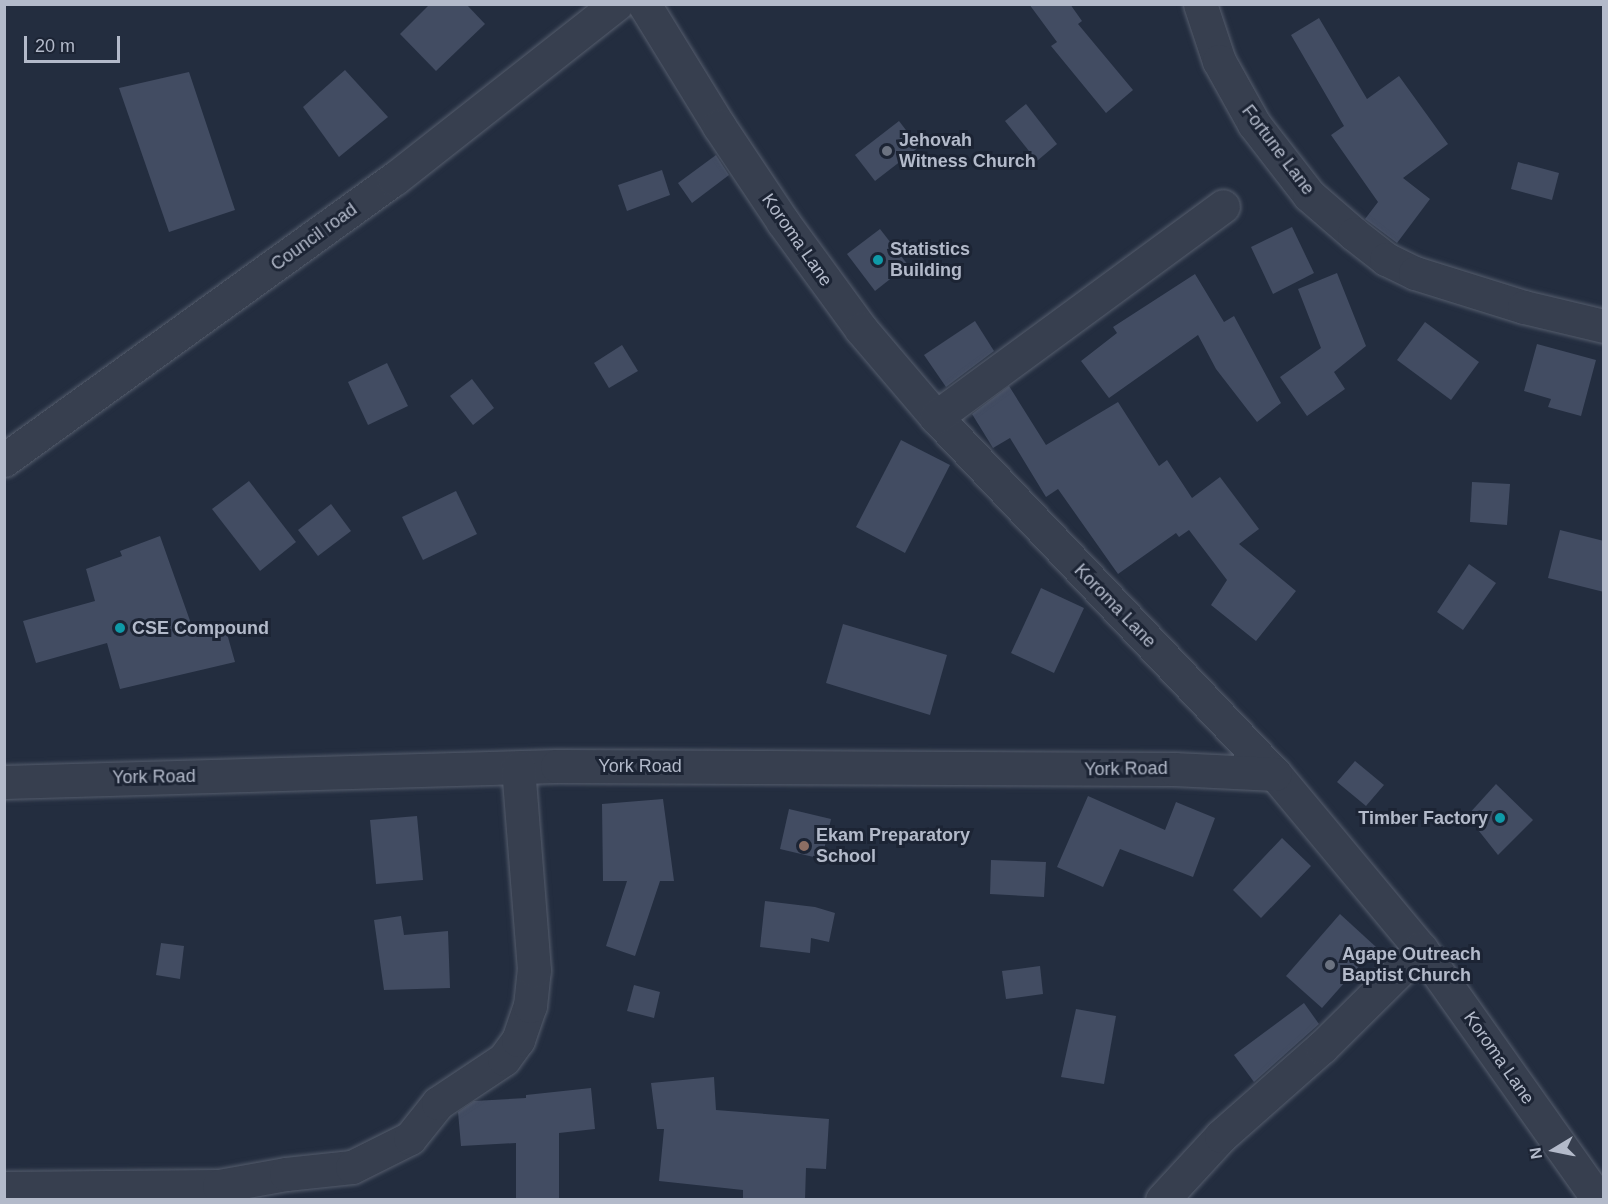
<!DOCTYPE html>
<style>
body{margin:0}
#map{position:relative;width:1608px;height:1204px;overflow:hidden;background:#232d3f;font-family:Arial,sans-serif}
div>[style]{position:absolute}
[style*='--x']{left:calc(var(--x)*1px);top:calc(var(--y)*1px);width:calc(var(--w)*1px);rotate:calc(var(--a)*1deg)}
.building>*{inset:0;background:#424c62}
.roads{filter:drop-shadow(0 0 2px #555d6d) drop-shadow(0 0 2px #555d6d)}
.minor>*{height:33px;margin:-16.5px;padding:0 16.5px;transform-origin:16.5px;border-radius:16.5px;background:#373f4f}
.dots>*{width:16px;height:16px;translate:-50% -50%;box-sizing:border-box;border:3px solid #1c2434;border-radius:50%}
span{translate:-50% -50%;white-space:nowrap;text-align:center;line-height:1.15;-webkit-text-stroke:6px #1c2434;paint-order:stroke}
.poi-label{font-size:18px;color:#b3baca;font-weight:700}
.left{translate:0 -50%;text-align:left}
.right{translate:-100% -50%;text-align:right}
.street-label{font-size:18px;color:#b3baca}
.frame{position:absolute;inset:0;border:6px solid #b3baca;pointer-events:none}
.north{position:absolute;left:1524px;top:1120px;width:60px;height:60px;-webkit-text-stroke:4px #1c2434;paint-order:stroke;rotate:260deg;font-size:16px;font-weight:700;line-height:24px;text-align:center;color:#b3baca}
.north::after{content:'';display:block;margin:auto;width:21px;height:27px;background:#b3baca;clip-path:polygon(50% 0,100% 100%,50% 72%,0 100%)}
.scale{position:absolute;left:24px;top:36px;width:96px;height:27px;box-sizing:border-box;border:3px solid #b3baca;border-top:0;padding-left:8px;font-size:18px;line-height:21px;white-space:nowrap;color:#b3baca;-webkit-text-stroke:4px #1c2434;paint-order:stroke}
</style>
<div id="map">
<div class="building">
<div style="clip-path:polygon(430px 4px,466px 4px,485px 24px,436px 71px,400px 34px)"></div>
<div style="clip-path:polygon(1029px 4px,1070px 4px,1082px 21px,1078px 24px,1133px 90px,1106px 113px,1051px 46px,1057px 42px)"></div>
<div style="clip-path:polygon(1319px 18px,1367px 99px,1399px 76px,1448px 144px,1403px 178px,1430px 199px,1397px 243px,1365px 219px,1378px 202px,1331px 135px,1344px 126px,1291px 35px)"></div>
<div style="clip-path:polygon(345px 70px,388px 117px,339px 157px,303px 107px)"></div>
<div style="clip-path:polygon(189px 72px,235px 210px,169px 232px,119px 88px)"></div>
<div style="clip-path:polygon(1026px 104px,1057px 144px,1037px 161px,1005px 121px)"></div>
<div style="clip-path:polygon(899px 121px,919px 147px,875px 181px,855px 155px)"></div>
<div style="clip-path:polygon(716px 155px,729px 175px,692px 203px,678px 183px)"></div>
<div style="clip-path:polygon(1518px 162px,1559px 173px,1552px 200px,1511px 189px)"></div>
<div style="clip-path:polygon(662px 170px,670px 195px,627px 211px,618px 185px)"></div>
<div style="clip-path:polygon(1292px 227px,1314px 273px,1273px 294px,1251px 247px)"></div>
<div style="clip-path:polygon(880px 229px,908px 265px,875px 291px,847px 254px)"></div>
<div style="clip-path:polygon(1337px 273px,1366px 346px,1334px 372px,1345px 389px,1307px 416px,1280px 377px,1321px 348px,1298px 289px)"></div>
<div style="clip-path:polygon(1195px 274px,1224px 322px,1234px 316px,1281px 403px,1257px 422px,1216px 369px,1198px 335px,1109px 398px,1081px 361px,1117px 333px,1113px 327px)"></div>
<div style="clip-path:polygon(975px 321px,994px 351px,946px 387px,924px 355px)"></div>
<div style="clip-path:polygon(1425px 322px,1479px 362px,1451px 400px,1397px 360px)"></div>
<div style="clip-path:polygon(1537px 344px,1596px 360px,1581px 416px,1548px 407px,1551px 399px,1524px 391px)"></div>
<div style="clip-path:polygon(622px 345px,638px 371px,609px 388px,594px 363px)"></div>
<div style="clip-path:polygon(387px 363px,408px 406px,368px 425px,348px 382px)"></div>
<div style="clip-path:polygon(472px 379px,494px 408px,473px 425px,450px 396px)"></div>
<div style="clip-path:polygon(1009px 386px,1046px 445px,1118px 402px,1159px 466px,1167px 460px,1192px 498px,1220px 477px,1259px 529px,1239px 544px,1296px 591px,1256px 641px,1211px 605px,1227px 580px,1189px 530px,1179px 537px,1176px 533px,1118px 574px,1058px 489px,1046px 497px,1010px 438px,993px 448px,972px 414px)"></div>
<div style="clip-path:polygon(901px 440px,950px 465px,905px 553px,856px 527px)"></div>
<div style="clip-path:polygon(249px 481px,296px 542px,260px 571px,212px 509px)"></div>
<div style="clip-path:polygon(1472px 482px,1510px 484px,1507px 525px,1470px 522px)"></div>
<div style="clip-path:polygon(456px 491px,477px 534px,423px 560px,402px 517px)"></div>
<div style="clip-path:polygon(331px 504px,351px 531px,318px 556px,298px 530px)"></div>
<div style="clip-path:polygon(1560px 530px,1604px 541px,1604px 592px,1548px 578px)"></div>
<div style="clip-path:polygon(160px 536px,194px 632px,224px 623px,235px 662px,120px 689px,107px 643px,36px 663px,23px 621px,95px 601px,86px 569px,122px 556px,120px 551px)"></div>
<div style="clip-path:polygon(1469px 564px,1496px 583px,1463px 630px,1437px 612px)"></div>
<div style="clip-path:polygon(1041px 588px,1084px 608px,1054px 673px,1011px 653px)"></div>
<div style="clip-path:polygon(843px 624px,947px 655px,930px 715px,826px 683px)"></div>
<div style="clip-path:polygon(1355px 761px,1384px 785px,1366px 806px,1337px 782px)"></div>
<div style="clip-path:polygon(1496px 784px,1533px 820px,1498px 855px,1467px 816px)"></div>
<div style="clip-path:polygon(1088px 796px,1165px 830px,1176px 802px,1215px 818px,1193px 877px,1120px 849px,1103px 887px,1057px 867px)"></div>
<div style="clip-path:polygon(663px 799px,674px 881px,660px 881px,635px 956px,606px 946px,627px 881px,603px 881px,602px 804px)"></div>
<div style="clip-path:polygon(789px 809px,831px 819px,822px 859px,780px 849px)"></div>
<div style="clip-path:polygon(417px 816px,423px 880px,376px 884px,370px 820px)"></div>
<div style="clip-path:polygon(1282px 838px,1311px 866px,1261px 918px,1233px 890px)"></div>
<div style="clip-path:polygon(991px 860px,1046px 862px,1044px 897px,990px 894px)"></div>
<div style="clip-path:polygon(765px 901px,815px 907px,835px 913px,829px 942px,811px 938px,810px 953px,760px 947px)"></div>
<div style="clip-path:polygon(1340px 914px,1376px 947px,1322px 1008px,1286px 976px)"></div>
<div style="clip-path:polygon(401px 916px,404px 935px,448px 931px,450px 988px,384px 990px,374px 920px)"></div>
<div style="clip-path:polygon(161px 943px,184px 946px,180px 979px,156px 975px)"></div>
<div style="clip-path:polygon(1040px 966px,1043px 994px,1006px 999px,1002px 971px)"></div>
<div style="clip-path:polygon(634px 985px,660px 992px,654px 1018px,627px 1011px)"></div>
<div style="clip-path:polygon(1304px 1003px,1319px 1024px,1254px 1082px,1234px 1055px)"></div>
<div style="clip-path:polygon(1076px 1009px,1116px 1016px,1104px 1084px,1061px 1077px)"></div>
<div style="clip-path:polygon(714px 1077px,716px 1110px,829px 1119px,826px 1169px,806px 1168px,805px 1200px,743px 1200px,743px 1190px,659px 1181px,664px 1129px,657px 1129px,651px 1083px)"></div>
<div style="clip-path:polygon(591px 1088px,595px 1129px,559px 1133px,559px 1200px,516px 1200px,516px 1143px,461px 1146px,458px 1112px,474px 1101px,526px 1098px,526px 1095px)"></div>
</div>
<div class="roads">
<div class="minor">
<div style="--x:644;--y:4;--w:143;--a:58.4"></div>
<div style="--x:719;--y:126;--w:115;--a:56.3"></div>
<div style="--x:783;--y:222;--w:132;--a:53.9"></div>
<div style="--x:861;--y:329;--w:116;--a:49.6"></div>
<div style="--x:936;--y:417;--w:492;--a:46.5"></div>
<div style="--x:1275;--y:774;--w:228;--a:50.2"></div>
<div style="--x:1421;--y:949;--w:308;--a:54.7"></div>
<div style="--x:1200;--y:4;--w:60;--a:71.6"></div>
<div style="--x:1219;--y:61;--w:72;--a:60.9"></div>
<div style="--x:1254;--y:124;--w:90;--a:52.2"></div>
<div style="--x:1309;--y:195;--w:60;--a:40.9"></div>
<div style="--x:1354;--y:234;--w:41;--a:38"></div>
<div style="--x:1386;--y:259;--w:32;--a:26"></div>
<div style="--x:1415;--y:273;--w:114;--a:17.3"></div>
<div style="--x:1524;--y:307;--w:82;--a:13.4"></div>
<div style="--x:936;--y:417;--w:356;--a:-36.3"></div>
<div style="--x:4;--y:460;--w:481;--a:-35.8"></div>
<div style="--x:394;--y:179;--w:283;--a:-38.2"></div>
<div style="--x:4;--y:782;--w:553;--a:-1.66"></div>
<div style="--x:557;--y:766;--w:617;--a:0.28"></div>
<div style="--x:1174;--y:769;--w:101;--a:2.8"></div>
<div style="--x:4;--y:1188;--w:215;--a:-0.5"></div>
<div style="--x:219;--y:1186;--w:68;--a:-10.2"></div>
<div style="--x:286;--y:1174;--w:66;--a:-6.1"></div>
<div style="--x:352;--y:1167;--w:65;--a:-26.6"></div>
<div style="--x:410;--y:1138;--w:45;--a:-51.3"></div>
<div style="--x:438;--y:1103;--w:79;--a:-33.7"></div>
<div style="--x:504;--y:1059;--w:24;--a:-54"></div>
<div style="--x:518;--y:1040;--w:36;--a:-71"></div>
<div style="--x:530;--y:1006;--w:36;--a:-84"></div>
<div style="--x:534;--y:970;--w:203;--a:-94.5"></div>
<div style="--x:1162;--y:1200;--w:87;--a:-47.3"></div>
<div style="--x:1221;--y:1136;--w:135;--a:-41.4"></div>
<div style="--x:1322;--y:1047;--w:139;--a:-44.7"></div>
</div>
</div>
<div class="dots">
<div style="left:887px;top:151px;background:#6b7280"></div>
<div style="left:878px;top:260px;background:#0f9aa8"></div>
<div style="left:120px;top:628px;background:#0f9aa8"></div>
<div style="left:1500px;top:818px;background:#0f9aa8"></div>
<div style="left:804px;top:846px;background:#8d6e63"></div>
<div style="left:1330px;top:965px;background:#6b7280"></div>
</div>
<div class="poi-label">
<span class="left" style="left:899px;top:151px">Jehovah<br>Witness Church</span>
<span class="left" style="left:890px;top:260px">Statistics<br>Building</span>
<span class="left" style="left:132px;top:628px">CSE Compound</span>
<span class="right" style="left:1488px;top:818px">Timber Factory</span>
<span class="left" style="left:816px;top:846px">Ekam Preparatory<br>School</span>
<span class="left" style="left:1342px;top:965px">Agape Outreach<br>Baptist Church</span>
</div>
<div class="street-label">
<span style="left:1278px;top:150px;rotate:53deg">Fortune Lane</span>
<span style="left:314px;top:237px;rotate:-36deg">Council road</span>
<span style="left:797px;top:240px;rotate:55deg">Koroma Lane</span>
<span style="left:1115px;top:606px;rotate:46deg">Koroma Lane</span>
<span style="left:640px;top:766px">York Road</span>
<span style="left:1126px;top:769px;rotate:-1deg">York Road</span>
<span style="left:154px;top:777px;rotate:-1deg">York Road</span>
<span style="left:1499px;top:1058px;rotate:55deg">Koroma Lane</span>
</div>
<div class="frame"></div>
<div class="north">N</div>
<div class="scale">20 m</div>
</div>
